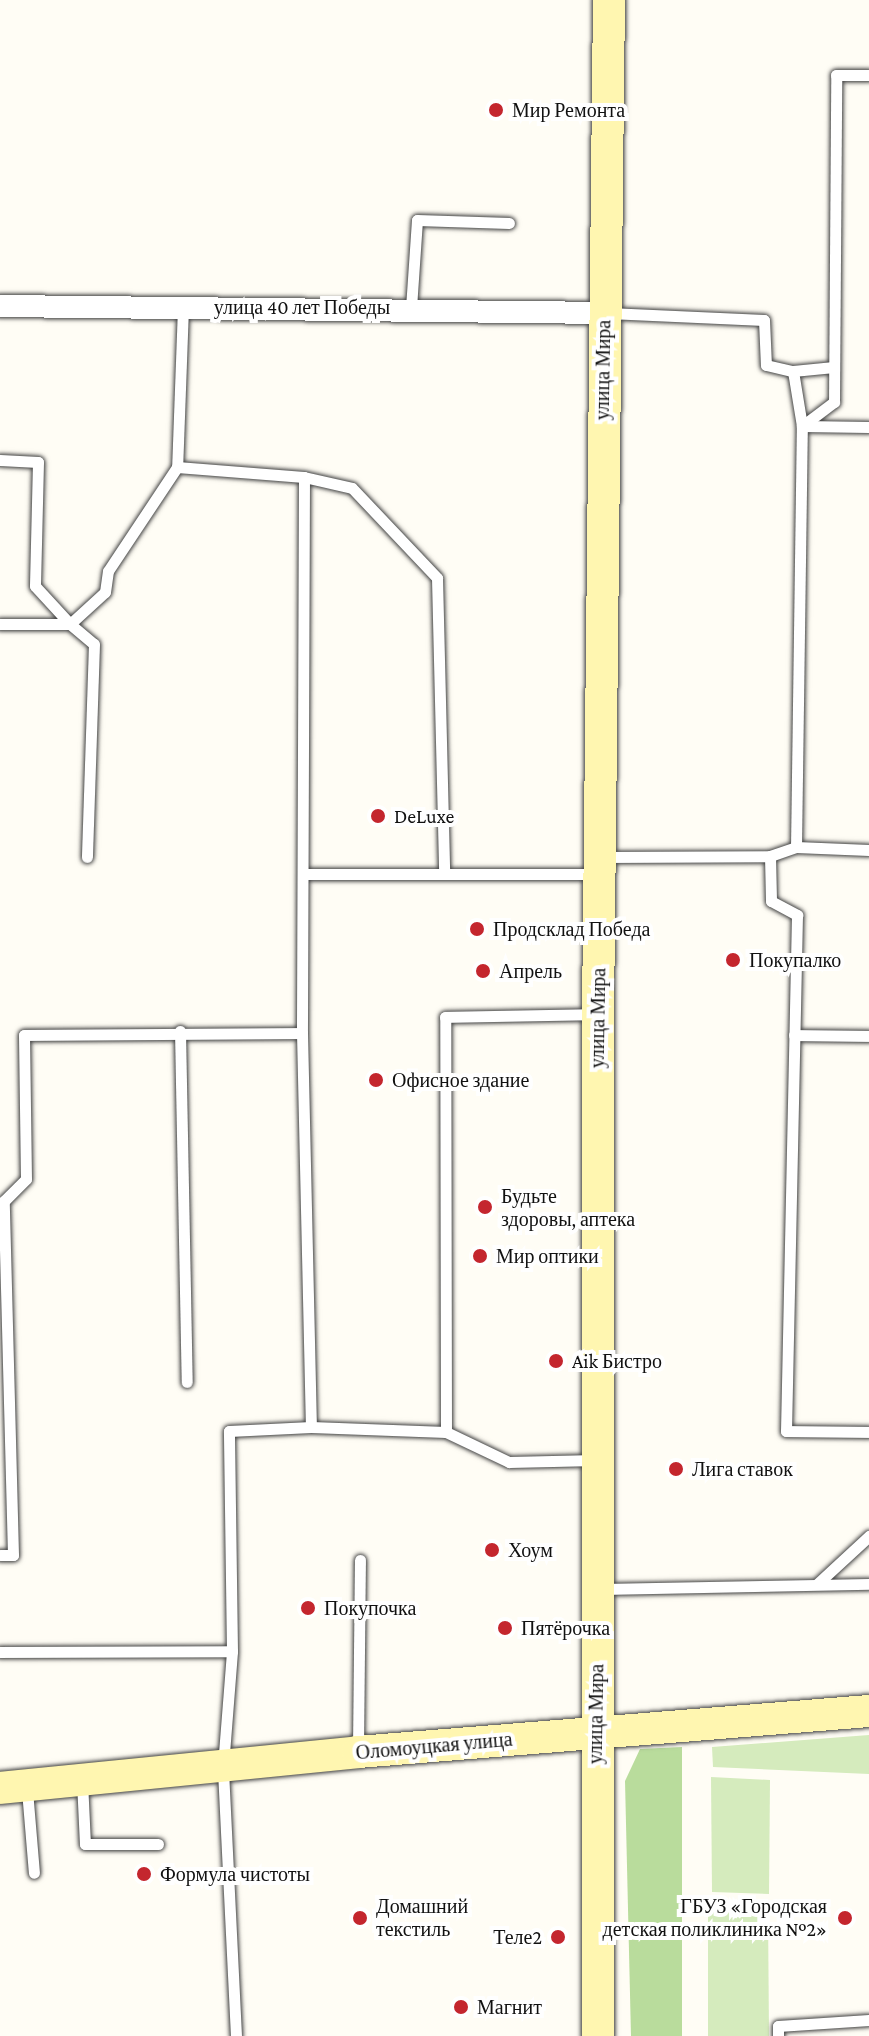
<!DOCTYPE html>
<meta charset="utf-8">
<style>
body{margin:0}
#map{position:relative;width:869px;height:2036px;overflow:hidden;background:#fffdf5;font-family:"Crimson Pro",serif}
div>[style]{position:absolute}
[style*='--x']{left:calc(var(--x)*1px);top:calc(var(--y)*1px);width:calc(var(--w)*1px);rotate:calc(var(--a)*1deg)}
.green>*{inset:0;background:#d5ebbd}
.forest>*{inset:0;background:#b9dc9c}
.roads{filter:drop-shadow(0 0 2px #444) drop-shadow(0 0 2px #444)}
.lane>*{height:11px;margin:-5.5px;padding:0 5.5px;transform-origin:5.5px;border-radius:5.5px;background:#fff}
.street>*{height:22px;margin:-11px;padding:0 11px;transform-origin:11px;border-radius:11px;background:#fff}
.secondary>*{height:32px;margin:-16px;padding:0 16px;transform-origin:16px;border-radius:16px;background:#fff6b0}
.dots>*{width:22px;height:22px;translate:-50% -50%;box-sizing:border-box;border:4px solid #fff;border-radius:50%}
span{translate:-50% -50%;white-space:nowrap;text-align:center;line-height:1.15;-webkit-text-stroke:8px #fff;paint-order:stroke}
.poi-label{font-size:20px;color:#111}
.left{translate:0 -50%;text-align:left}
.right{translate:-100% -50%;text-align:right}
.street-label{font-size:20px;color:#111}
</style>
<div id="map">
<div class="green">
<div style="clip-path:polygon(869px 1735px,869px 1774px,713px 1767px,712px 1747px)"></div>
<div style="clip-path:polygon(711px 1777px,770px 1780px,769px 1894px,712px 1892px)"></div>
<div style="clip-path:polygon(768px 1909px,769px 2036px,708px 2036px,708px 1911px)"></div>
</div>
<div class="forest">
<div style="clip-path:polygon(682px 1747px,682px 2036px,631px 2036px,625px 1781px,640px 1749px)"></div>
</div>
<div class="roads">
<div class="lane">
<div style="--x:183;--y:307;--w:160;--a:92.1"></div>
<div style="--x:177;--y:467;--w:127;--a:4.5"></div>
<div style="--x:304;--y:477;--w:556;--a:90.21"></div>
<div style="--x:302;--y:1033;--w:394;--a:88.7"></div>
<div style="--x:411;--y:308;--w:88;--a:-86.1"></div>
<div style="--x:417;--y:220;--w:92;--a:1.9"></div>
<div style="--x:608;--y:313;--w:156;--a:2.6"></div>
<div style="--x:764;--y:320;--w:45;--a:87.5"></div>
<div style="--x:766;--y:365;--w:28;--a:13"></div>
<div style="--x:793;--y:371;--w:56;--a:80.7"></div>
<div style="--x:802;--y:426;--w:67;--a:0.9"></div>
<div style="--x:793;--y:371;--w:41;--a:-5.6"></div>
<div style="--x:0;--y:460;--w:38;--a:3"></div>
<div style="--x:38;--y:462;--w:124;--a:91.4"></div>
<div style="--x:35;--y:586;--w:52;--a:47.4"></div>
<div style="--x:70;--y:624;--w:47;--a:-42.4"></div>
<div style="--x:105;--y:592;--w:21;--a:-82"></div>
<div style="--x:108;--y:571;--w:125;--a:-56.4"></div>
<div style="--x:304;--y:477;--w:49;--a:12.9"></div>
<div style="--x:352;--y:488;--w:124;--a:46.6"></div>
<div style="--x:437;--y:578;--w:295;--a:88.6"></div>
<div style="--x:0;--y:624;--w:70;--a:0"></div>
<div style="--x:70;--y:624;--w:31;--a:40"></div>
<div style="--x:94;--y:644;--w:213;--a:91.9"></div>
<div style="--x:796;--y:847;--w:421;--a:-89.2"></div>
<div style="--x:802;--y:426;--w:40;--a:-37"></div>
<div style="--x:834;--y:402;--w:327;--a:-89.6"></div>
<div style="--x:836;--y:75;--w:33;--a:0"></div>
<div style="--x:770;--y:856;--w:45;--a:88.7"></div>
<div style="--x:771;--y:901;--w:30;--a:28"></div>
<div style="--x:797;--y:915;--w:516;--a:91.22"></div>
<div style="--x:786;--y:1431;--w:83;--a:0.7"></div>
<div style="--x:603;--y:857;--w:167;--a:-0.3"></div>
<div style="--x:770;--y:856;--w:28;--a:-19"></div>
<div style="--x:796;--y:847;--w:73;--a:2.4"></div>
<div style="--x:304;--y:874;--w:291;--a:0"></div>
<div style="--x:180;--y:1031;--w:351;--a:88.9"></div>
<div style="--x:794;--y:1035;--w:75;--a:0.8"></div>
<div style="--x:446;--y:1432;--w:415;--a:-90.1"></div>
<div style="--x:445;--y:1017;--w:152;--a:-1.1"></div>
<div style="--x:0;--y:1555;--w:13;--a:0"></div>
<div style="--x:13;--y:1555;--w:354;--a:-91.5"></div>
<div style="--x:4;--y:1201;--w:31;--a:-45"></div>
<div style="--x:26;--y:1179;--w:144;--a:-90.8"></div>
<div style="--x:24;--y:1035;--w:278;--a:-0.4"></div>
<div style="--x:817;--y:1584;--w:71;--a:-42.7"></div>
<div style="--x:602;--y:1589;--w:267;--a:-1.1"></div>
<div style="--x:0;--y:1652;--w:232;--a:-0.2"></div>
<div style="--x:358;--y:1747;--w:187;--a:-89.4"></div>
<div style="--x:82;--y:1781;--w:63;--a:87.3"></div>
<div style="--x:85;--y:1844;--w:73;--a:0"></div>
<div style="--x:27;--y:1790;--w:83;--a:85.2"></div>
<div style="--x:236;--y:2036;--w:270;--a:-92.8"></div>
<div style="--x:223;--y:1766;--w:115;--a:-85.5"></div>
<div style="--x:232;--y:1651;--w:220;--a:-90.8"></div>
<div style="--x:229;--y:1431;--w:82;--a:-2.8"></div>
<div style="--x:311;--y:1427;--w:135;--a:2.1"></div>
<div style="--x:446;--y:1432;--w:70;--a:25.5"></div>
<div style="--x:509;--y:1462;--w:87;--a:-1.3"></div>
<div style="--x:778;--y:2036;--w:10;--a:-90"></div>
<div style="--x:778;--y:2026;--w:91;--a:-3.8"></div>
</div>
<div class="street">
<div style="--x:0;--y:306;--w:604;--a:0.66"></div>
</div>
<div class="secondary">
<div style="--x:0;--y:1788;--w:360;--a:-5.7"></div>
<div style="--x:358;--y:1752;--w:513;--a:-4.59"></div>
<div style="--x:598;--y:2036;--w:1022;--a:-90"></div>
<div style="--x:598;--y:1014;--w:1014;--a:-89.38"></div>
</div>
</div>
<div class="dots">
<div style="left:496px;top:110px;background:#c4262e"></div>
<div style="left:378px;top:816px;background:#c4262e"></div>
<div style="left:477px;top:929px;background:#c4262e"></div>
<div style="left:733px;top:960px;background:#c4262e"></div>
<div style="left:483px;top:971px;background:#c4262e"></div>
<div style="left:376px;top:1080px;background:#c4262e"></div>
<div style="left:485px;top:1207px;background:#c4262e"></div>
<div style="left:480px;top:1256px;background:#c4262e"></div>
<div style="left:556px;top:1361px;background:#c4262e"></div>
<div style="left:676px;top:1469px;background:#c4262e"></div>
<div style="left:492px;top:1550px;background:#c4262e"></div>
<div style="left:308px;top:1608px;background:#c4262e"></div>
<div style="left:505px;top:1628px;background:#c4262e"></div>
<div style="left:144px;top:1874px;background:#c4262e"></div>
<div style="left:360px;top:1918px;background:#c4262e"></div>
<div style="left:845px;top:1918px;background:#c4262e"></div>
<div style="left:558px;top:1937px;background:#c4262e"></div>
<div style="left:461px;top:2007px;background:#c4262e"></div>
</div>
<div class="poi-label">
<span class="left" style="left:512px;top:110px">Мир Ремонта</span>
<span class="left" style="left:394px;top:816px">DeLuxe</span>
<span class="left" style="left:493px;top:929px">Продсклад Победа</span>
<span class="left" style="left:749px;top:960px">Покупалко</span>
<span class="left" style="left:499px;top:971px">Апрель</span>
<span class="left" style="left:392px;top:1080px">Офисное здание</span>
<span class="left" style="left:501px;top:1208px">Будьте<br>здоровы, аптека</span>
<span class="left" style="left:496px;top:1256px">Мир оптики</span>
<span class="left" style="left:572px;top:1361px">Aik Бистро</span>
<span class="left" style="left:692px;top:1469px">Лига ставок</span>
<span class="left" style="left:508px;top:1550px">Хоум</span>
<span class="left" style="left:324px;top:1608px">Покупочка</span>
<span class="left" style="left:521px;top:1628px">Пятёрочка</span>
<span class="left" style="left:160px;top:1874px">Формула чистоты</span>
<span class="left" style="left:376px;top:1918px">Домашний<br>текстиль</span>
<span class="right" style="left:827px;top:1918px">ГБУЗ «Городская<br>детская поликлиника №2»</span>
<span class="right" style="left:542px;top:1937px">Теле2</span>
<span class="left" style="left:477px;top:2007px">Магнит</span>
</div>
<div class="street-label">
<span style="left:302px;top:307px">улица 40 лет Победы</span>
<span style="left:603px;top:370px;rotate:-89deg">улица Мира</span>
<span style="left:598px;top:1018px;rotate:-89deg">улица Мира</span>
<span style="left:596px;top:1714px;rotate:-89deg">улица Мира</span>
<span style="left:434px;top:1746px;rotate:-5deg">Оломоуцкая улица</span>
</div>
</div>
